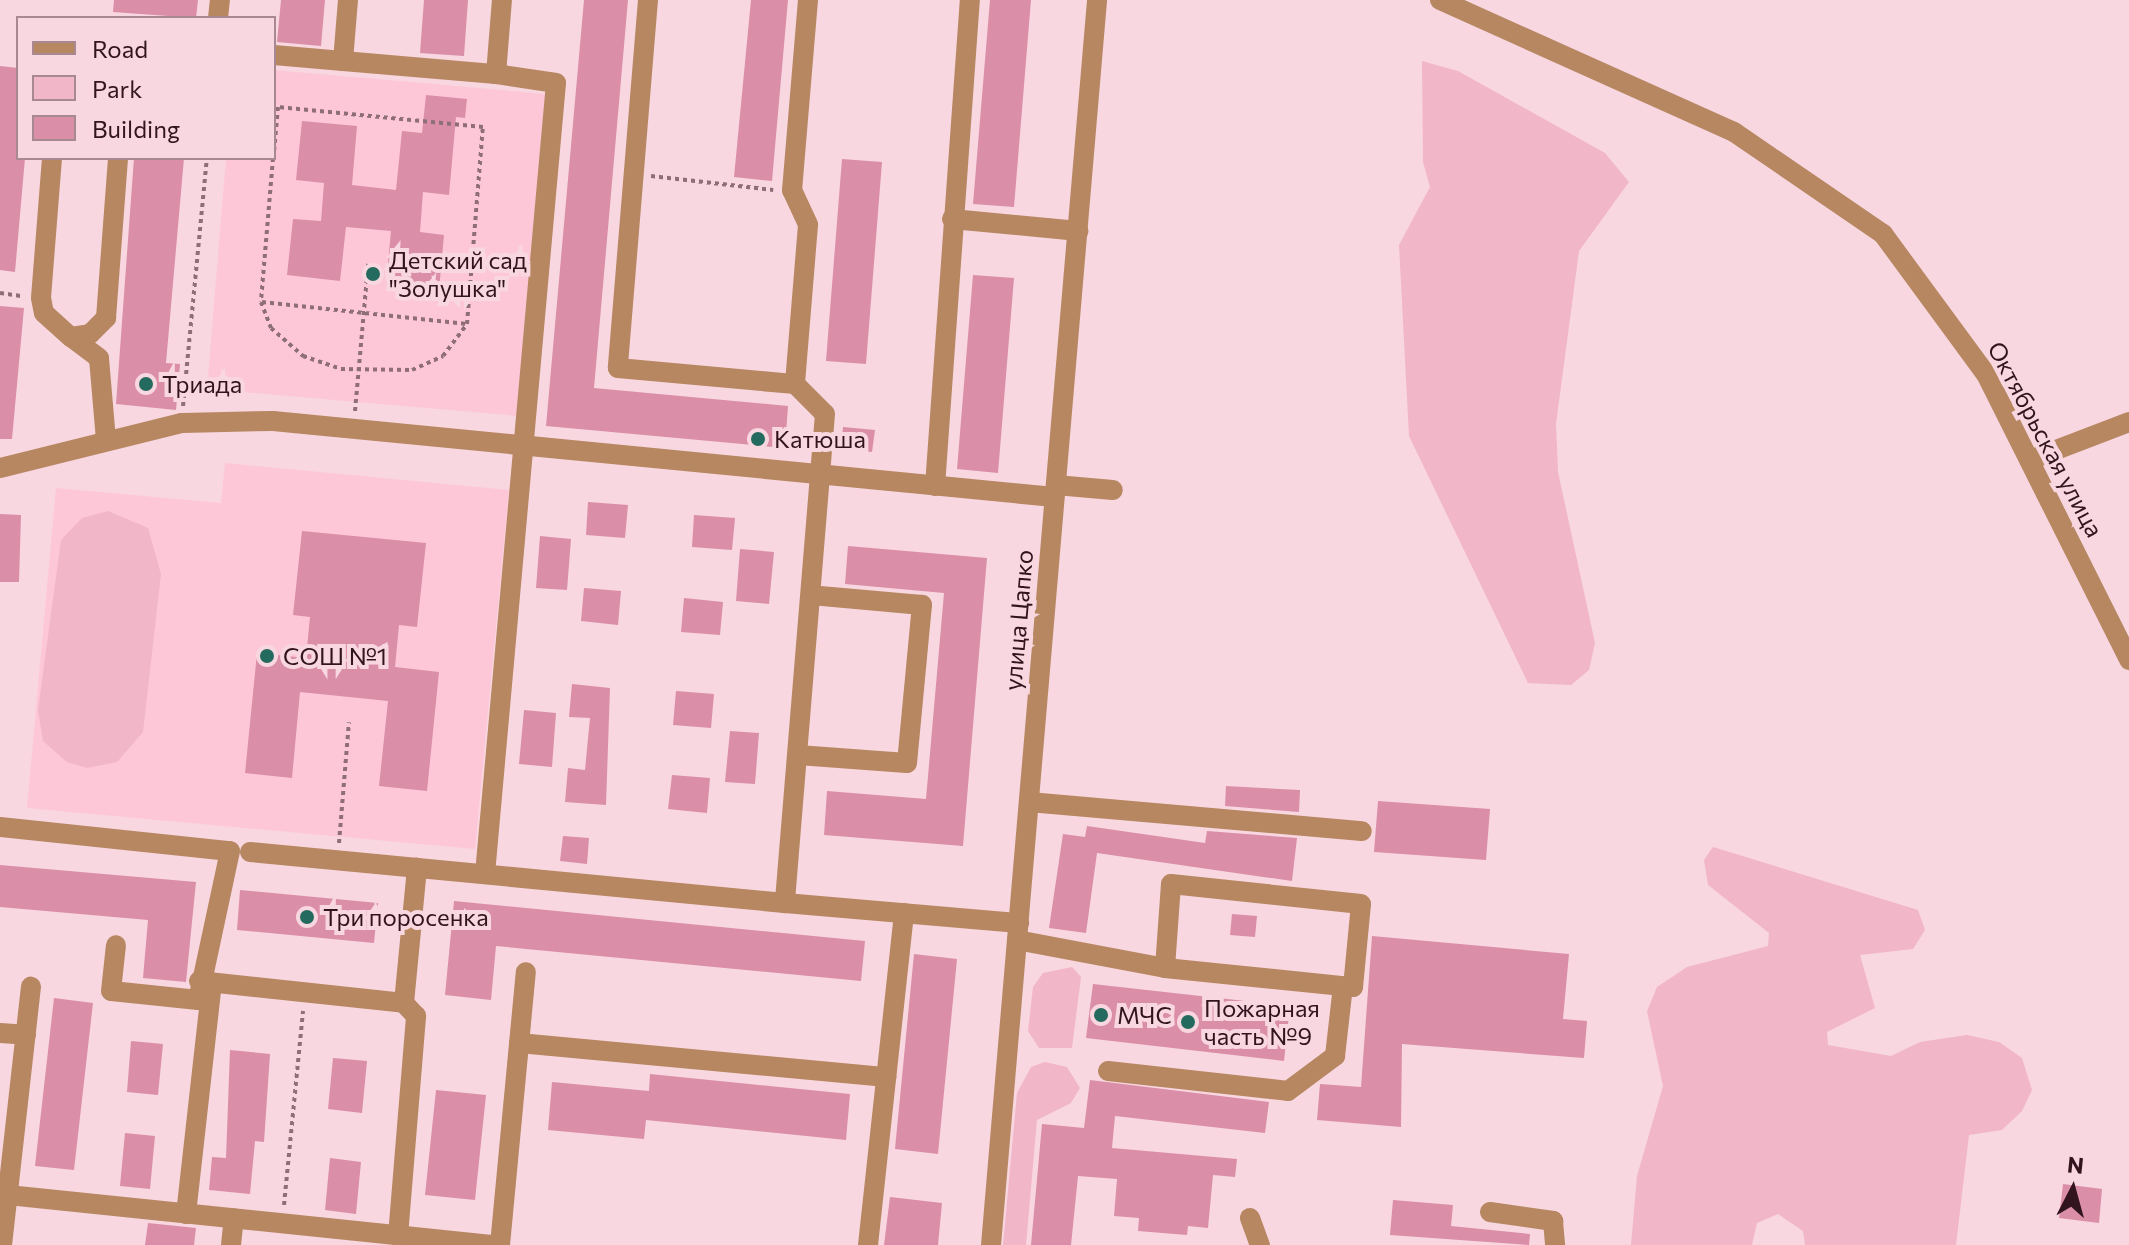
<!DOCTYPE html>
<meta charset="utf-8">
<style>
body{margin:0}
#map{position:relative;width:2129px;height:1245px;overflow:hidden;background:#f8d7e0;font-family:Commissioner,sans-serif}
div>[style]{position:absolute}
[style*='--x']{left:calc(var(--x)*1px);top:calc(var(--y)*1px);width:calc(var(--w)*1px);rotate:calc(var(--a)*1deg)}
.built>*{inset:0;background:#fdc7d7}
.green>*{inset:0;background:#f1b6c8}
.building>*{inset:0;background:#db8ea7}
.path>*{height:4px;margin-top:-2px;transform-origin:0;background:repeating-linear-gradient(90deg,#8e6f79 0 4px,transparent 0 8px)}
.minor>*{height:20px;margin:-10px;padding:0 10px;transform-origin:10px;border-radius:10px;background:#b78762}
.dots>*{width:22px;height:22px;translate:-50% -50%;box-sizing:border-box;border:4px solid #f8d7e0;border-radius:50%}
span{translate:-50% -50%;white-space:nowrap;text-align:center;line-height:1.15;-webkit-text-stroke:8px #f8d7e0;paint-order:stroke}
.poi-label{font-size:24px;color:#31141e}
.left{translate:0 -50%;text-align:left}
.street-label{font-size:24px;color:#31141e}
.legend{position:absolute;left:16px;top:16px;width:260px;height:144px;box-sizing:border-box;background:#f8d7e0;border:2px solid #a88992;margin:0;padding:10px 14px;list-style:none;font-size:24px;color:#31141e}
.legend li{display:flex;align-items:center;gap:16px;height:40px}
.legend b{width:40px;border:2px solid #a88992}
.north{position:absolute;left:2033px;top:1149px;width:80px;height:80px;-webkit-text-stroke:6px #f8d7e0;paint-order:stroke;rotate:6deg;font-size:22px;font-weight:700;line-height:32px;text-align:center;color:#31141e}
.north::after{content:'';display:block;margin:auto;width:28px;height:36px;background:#31141e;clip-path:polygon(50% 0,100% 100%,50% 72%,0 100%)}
</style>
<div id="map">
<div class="built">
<div style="clip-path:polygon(274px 70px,546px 94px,518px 416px,207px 389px,226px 158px,274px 158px)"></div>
<div style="clip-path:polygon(225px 463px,509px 490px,475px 849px,27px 808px,56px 488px,221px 503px)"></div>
</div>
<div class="green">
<div style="clip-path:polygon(1422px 61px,1458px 71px,1605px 153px,1629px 182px,1579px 251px,1556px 424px,1558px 472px,1595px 643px,1589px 670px,1571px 685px,1528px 683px,1409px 436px,1399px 245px,1430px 187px,1423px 162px)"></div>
<div style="clip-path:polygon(108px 511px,148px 528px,161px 574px,143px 732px,117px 762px,87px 768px,67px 762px,43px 741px,38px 710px,61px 540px,82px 518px)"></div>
<div style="clip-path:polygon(1713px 847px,1918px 910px,1925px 930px,1913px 949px,1860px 955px,1875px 1008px,1827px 1032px,1828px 1045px,1891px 1056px,1920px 1042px,1967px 1035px,1999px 1042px,2022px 1058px,2032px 1090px,2022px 1111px,2002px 1130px,1969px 1135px,1956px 1245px,1805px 1245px,1803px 1231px,1778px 1214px,1757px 1223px,1752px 1245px,1631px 1245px,1637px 1176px,1663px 1086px,1647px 1011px,1657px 987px,1687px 967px,1768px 946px,1769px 933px,1708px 885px,1704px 860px)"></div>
<div style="clip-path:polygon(1072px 967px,1081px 977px,1072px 1048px,1039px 1048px,1028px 1031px,1033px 987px,1043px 973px)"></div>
<div style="clip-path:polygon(1045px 1062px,1067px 1067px,1080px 1088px,1071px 1103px,1037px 1120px,1026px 1245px,1003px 1245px,1017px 1093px,1031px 1067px)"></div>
</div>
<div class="building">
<div style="clip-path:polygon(114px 0,198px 0,196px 18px,113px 12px)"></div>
<div style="clip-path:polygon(281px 0,325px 0,321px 46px,277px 42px)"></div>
<div style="clip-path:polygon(424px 0,468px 0,464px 56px,420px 53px)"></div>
<div style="clip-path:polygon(584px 0,628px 0,594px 388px,788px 406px,785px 448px,546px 426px)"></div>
<div style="clip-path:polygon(751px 0,788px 0,772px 181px,734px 177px)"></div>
<div style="clip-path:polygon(990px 0,1031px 0,1014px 207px,973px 204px)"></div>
<div style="clip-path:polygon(0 66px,18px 68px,18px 158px,25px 158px,15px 272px,0 270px)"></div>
<div style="clip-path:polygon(426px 95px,467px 99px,465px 118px,456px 117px,449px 195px,423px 192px,420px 232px,444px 235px,439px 290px,386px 285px,391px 231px,346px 227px,340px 281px,287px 275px,293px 219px,321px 221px,324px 183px,296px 180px,302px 121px,357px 126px,352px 185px,396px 190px,402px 131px,422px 133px)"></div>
<div style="clip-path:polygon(134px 158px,184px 158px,166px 363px,180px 364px,176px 410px,116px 404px)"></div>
<div style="clip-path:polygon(842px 159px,882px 162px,866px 364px,826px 361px)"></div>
<div style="clip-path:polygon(973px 275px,1014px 278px,998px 473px,957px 469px)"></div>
<div style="clip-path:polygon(0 306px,24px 308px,12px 439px,0 439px)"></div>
<div style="clip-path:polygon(843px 427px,875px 430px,872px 452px,841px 449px)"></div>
<div style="clip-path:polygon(588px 502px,628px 505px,625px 538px,586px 535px)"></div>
<div style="clip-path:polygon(0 514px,21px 515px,19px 582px,0 582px)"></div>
<div style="clip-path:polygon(694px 515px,735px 518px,732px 550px,692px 547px)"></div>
<div style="clip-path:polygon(302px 531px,426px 543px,417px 627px,399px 625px,395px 667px,439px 672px,427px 791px,379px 786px,388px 701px,300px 692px,292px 778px,245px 773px,257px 653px,306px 658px,310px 617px,293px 615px)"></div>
<div style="clip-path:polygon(540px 536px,571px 539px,567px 590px,536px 588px)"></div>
<div style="clip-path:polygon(848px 546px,987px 558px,963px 846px,824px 835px,827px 791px,926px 799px,944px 593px,845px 584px)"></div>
<div style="clip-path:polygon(740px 549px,774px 552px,769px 604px,736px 601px)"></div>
<div style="clip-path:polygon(584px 588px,621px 591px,618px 625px,581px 621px)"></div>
<div style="clip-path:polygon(684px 598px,723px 602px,720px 635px,681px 632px)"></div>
<div style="clip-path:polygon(572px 684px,610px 688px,606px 805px,565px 802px,568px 768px,585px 770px,590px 718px,569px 717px)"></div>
<div style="clip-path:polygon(676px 691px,714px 694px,711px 728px,673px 725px)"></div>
<div style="clip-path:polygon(524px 710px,556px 713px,552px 767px,519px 764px)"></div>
<div style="clip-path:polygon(730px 731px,759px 733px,755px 784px,725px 782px)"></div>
<div style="clip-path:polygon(672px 775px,710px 778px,707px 813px,668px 809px)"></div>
<div style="clip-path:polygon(1226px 786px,1300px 790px,1299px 812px,1225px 806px)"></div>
<div style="clip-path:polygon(1378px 801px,1490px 809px,1486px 860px,1374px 852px)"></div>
<div style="clip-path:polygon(1087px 826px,1205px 843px,1207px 831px,1297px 838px,1292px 881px,1097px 853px,1086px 933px,1049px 928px,1063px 834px,1085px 837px)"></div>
<div style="clip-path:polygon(563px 836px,589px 838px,587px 864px,560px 861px)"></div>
<div style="clip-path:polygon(0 865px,196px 882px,186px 982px,143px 978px,148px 920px,0 907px)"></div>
<div style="clip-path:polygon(240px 890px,378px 903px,374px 943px,237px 930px)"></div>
<div style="clip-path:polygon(454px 901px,865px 941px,861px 981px,496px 946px,491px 1000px,445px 995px)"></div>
<div style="clip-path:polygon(1232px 914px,1257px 916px,1255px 937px,1230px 935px)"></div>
<div style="clip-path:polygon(1372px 936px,1569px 954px,1563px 1019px,1587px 1021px,1584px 1058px,1402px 1044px,1401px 1127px,1317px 1120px,1320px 1084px,1361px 1087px)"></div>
<div style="clip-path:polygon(914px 954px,957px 959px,938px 1154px,895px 1149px)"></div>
<div style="clip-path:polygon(1093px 984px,1290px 1006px,1284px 1061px,1086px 1038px)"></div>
<div style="clip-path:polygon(54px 998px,93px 1003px,74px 1170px,35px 1166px)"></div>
<div style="clip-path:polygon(131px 1041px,163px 1044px,158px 1095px,127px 1092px)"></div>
<div style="clip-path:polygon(230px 1050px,270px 1054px,264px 1142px,255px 1141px,250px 1194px,209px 1190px,212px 1157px,226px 1158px)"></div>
<div style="clip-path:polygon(333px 1058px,367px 1061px,362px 1113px,328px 1109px)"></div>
<div style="clip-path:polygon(650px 1074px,850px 1094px,846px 1140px,646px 1120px,644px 1139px,548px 1130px,552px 1082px,649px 1091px)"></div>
<div style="clip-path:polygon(1090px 1080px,1269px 1102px,1265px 1133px,1115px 1116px,1112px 1148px,1237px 1159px,1235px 1177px,1213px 1175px,1208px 1228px,1188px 1226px,1187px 1235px,1138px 1231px,1139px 1218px,1114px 1216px,1117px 1179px,1078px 1176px,1071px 1245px,1031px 1245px,1042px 1124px,1084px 1128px)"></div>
<div style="clip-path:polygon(436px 1090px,486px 1095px,475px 1200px,425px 1195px)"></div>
<div style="clip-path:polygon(125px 1133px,155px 1136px,150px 1189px,120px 1186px)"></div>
<div style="clip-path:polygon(330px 1158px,361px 1162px,356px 1214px,325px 1210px)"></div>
<div style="clip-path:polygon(2063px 1184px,2102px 1189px,2099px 1223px,2059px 1218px)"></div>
<div style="clip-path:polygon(890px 1197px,942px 1203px,938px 1245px,884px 1245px)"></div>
<div style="clip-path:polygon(1393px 1200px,1453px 1205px,1451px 1226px,1530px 1234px,1529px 1245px,1390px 1235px)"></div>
<div style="clip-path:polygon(148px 1223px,196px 1228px,194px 1245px,145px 1245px)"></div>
</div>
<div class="path">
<div style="--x:273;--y:158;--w:144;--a:94.8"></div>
<div style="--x:261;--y:302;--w:28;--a:69"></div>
<div style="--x:271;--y:328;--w:43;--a:41.2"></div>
<div style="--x:303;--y:356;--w:40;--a:18.9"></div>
<div style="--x:341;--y:369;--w:71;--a:0.8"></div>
<div style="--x:412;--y:370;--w:34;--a:-24"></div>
<div style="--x:443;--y:356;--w:40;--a:-53"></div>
<div style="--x:467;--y:324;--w:198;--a:-85.4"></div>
<div style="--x:483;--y:127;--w:206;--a:-174.4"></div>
<div style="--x:278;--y:107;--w:45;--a:95.1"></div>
<div style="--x:651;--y:176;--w:123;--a:6.5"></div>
<div style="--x:0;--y:293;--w:21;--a:8"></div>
<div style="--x:262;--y:302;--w:206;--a:6.1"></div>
<div style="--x:183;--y:406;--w:249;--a:-84.5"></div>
<div style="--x:355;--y:411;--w:148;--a:-84.9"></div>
<div style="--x:339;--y:843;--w:121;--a:-85.3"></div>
<div style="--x:284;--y:1205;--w:195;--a:-84.4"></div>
</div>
<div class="minor">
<div style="--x:348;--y:0;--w:61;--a:94.7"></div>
<div style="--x:343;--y:61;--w:154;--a:4.9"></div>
<div style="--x:496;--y:74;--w:74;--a:-85.4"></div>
<div style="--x:648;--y:0;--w:369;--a:94.7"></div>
<div style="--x:618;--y:368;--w:178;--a:5.2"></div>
<div style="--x:808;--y:0;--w:191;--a:94.8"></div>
<div style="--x:792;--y:190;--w:38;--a:65"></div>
<div style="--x:808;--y:225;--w:160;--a:94.7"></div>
<div style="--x:795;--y:384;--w:42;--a:45"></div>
<div style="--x:825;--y:414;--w:491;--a:94.7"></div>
<div style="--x:785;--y:903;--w:235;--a:4.9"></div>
<div style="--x:1440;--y:0;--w:322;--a:24.2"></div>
<div style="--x:1734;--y:132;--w:181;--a:34.4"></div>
<div style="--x:1883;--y:234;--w:174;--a:53.7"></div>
<div style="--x:1986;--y:374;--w:320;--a:63.4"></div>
<div style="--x:218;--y:18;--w:18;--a:-84"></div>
<div style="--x:274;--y:55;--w:69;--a:5"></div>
<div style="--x:52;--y:158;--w:140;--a:94.5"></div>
<div style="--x:41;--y:298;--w:15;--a:79"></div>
<div style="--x:44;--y:313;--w:36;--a:42"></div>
<div style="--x:952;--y:219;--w:127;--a:5.4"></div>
<div style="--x:106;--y:440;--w:82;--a:-94.9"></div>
<div style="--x:99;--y:358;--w:35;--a:-143"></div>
<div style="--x:71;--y:337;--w:19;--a:-9"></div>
<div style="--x:90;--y:334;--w:23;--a:-45"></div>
<div style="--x:106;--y:318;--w:160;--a:-85.7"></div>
<div style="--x:2030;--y:460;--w:106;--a:-21"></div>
<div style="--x:0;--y:468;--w:187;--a:-13.9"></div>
<div style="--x:182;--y:423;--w:91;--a:-1.3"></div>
<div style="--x:273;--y:421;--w:785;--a:5.56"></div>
<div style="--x:1056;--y:485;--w:57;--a:5"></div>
<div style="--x:935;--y:486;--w:487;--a:-85.9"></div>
<div style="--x:798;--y:755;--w:109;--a:4.2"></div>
<div style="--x:907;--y:763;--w:159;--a:-84.6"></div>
<div style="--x:922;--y:605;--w:111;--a:-174.9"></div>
<div style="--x:1029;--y:802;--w:334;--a:5"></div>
<div style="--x:0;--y:827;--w:231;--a:6"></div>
<div style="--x:230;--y:851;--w:152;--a:102.1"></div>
<div style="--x:198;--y:1000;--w:87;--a:-174.1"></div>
<div style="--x:111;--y:991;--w:46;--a:-83.8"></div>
<div style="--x:250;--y:852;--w:537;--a:5.45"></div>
<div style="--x:485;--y:874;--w:794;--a:-84.87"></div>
<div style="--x:556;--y:83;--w:61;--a:-171.5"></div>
<div style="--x:1017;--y:940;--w:151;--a:10.7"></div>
<div style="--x:1165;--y:968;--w:189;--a:5.8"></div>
<div style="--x:1353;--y:987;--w:83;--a:-84.5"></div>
<div style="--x:1361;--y:904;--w:191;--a:-174"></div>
<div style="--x:1171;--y:884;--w:84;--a:94.1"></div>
<div style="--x:199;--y:981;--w:206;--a:6.1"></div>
<div style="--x:404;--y:1003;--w:136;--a:-84.5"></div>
<div style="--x:0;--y:1033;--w:26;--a:4"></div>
<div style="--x:519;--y:1043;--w:369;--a:5.3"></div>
<div style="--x:1108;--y:1071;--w:181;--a:6.3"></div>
<div style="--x:1288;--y:1091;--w:59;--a:-36.7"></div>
<div style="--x:1335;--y:1056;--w:70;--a:-83.5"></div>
<div style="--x:8;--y:1195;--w:486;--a:5.9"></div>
<div style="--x:1490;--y:1212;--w:64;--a:8.1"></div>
<div style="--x:1553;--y:1221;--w:24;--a:85"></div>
<div style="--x:186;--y:1214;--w:232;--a:-83.6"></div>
<div style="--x:1250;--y:1218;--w:29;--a:70"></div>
<div style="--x:398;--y:1236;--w:221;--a:-85.3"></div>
<div style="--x:416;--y:1016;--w:18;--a:-133"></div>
<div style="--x:2;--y:1245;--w:260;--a:-83.6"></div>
<div style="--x:231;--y:1245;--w:27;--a:-84"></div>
<div style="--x:500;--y:1245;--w:274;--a:-84.6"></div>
<div style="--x:868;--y:1245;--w:334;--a:-83.8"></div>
<div style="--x:991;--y:1245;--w:1250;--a:-85.13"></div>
</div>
<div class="dots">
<div style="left:373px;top:274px;background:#256a5e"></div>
<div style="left:146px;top:384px;background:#256a5e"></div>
<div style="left:758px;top:439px;background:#256a5e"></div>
<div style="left:267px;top:656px;background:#256a5e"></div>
<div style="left:307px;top:917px;background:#256a5e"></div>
<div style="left:1101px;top:1015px;background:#256a5e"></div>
<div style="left:1188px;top:1022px;background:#256a5e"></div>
</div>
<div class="poi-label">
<span class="left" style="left:389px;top:274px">Детский сад<br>"Золушка"</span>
<span class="left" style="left:162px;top:384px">Триада</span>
<span class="left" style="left:774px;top:439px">Катюша</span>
<span class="left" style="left:283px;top:656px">СОШ №1</span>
<span class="left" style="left:323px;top:917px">Три поросенка</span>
<span class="left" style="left:1204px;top:1022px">Пожарная<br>часть №9</span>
<span class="left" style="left:1117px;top:1015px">МЧС</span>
</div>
<div class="street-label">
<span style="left:2046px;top:439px;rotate:62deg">Октябрьская улица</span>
<span style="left:1018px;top:620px;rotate:-85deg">улица Цапко</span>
</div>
<ul class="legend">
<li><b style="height:10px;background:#b78762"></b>Road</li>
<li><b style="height:22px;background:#f1b6c8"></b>Park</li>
<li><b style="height:22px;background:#db8ea7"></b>Building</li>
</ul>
<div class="north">N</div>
</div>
